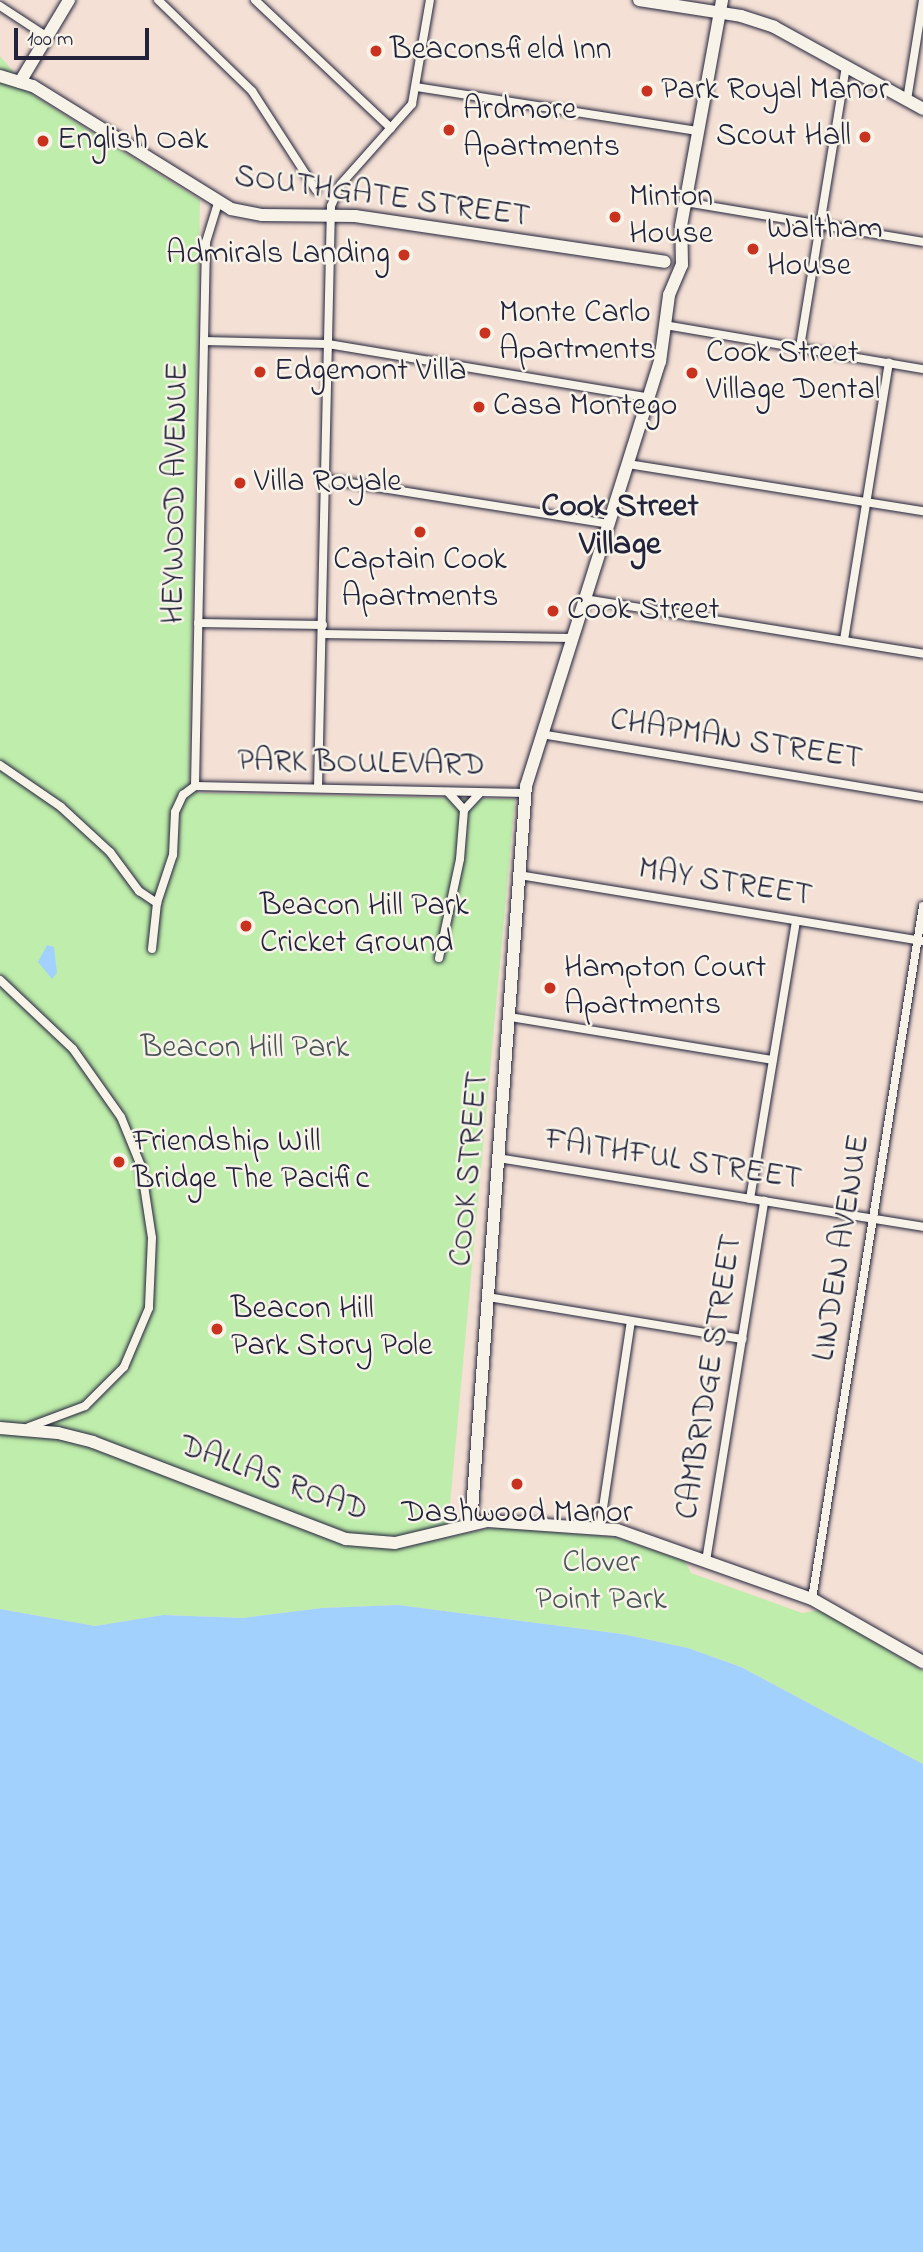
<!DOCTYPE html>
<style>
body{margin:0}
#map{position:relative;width:923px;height:2252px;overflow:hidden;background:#f4e0d5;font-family:"Indie Flower",sans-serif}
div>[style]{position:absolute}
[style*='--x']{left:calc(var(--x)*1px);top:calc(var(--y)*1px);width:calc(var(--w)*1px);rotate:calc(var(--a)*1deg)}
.green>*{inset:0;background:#bfedab}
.water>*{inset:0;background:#a3d1fe}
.roads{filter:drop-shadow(0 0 2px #22223b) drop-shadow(0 0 2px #22223b)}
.street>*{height:8px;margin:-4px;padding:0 4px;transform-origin:4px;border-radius:4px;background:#f7f3e8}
.secondary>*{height:12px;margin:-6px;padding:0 6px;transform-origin:6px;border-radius:6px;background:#f7f3e8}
.dots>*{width:19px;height:19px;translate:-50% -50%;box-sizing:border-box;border:4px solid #f7f3e8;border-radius:50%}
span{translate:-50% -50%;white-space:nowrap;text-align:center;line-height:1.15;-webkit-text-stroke:5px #f7f3e8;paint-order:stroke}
.poi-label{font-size:32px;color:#22223b}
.left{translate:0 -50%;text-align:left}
.right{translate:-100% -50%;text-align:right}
.street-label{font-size:32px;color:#22223b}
.park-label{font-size:32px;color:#495557}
.neighbourhood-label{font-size:33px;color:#22223b;font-weight:700}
.scale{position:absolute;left:14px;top:28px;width:135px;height:32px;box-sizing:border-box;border:4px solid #22223b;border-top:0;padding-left:9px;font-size:21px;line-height:24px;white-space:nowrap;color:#22223b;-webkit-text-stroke:5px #f7f3e8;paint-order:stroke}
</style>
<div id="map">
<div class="green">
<div style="clip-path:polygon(0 56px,33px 95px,200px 200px,189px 786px,199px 793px,515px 799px,447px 1537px,496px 1527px,615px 1537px,685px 1561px,691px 1573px,802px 1613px,821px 1610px,923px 1671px,923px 1764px,741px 1667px,688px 1648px,622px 1634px,398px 1605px,322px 1608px,243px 1618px,163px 1615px,95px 1626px,0 1609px)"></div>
</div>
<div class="water">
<div style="clip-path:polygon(47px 945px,54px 947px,57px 973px,52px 979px,38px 962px)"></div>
<div style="clip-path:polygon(398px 1605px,622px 1634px,688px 1648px,741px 1667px,923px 1764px,923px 2252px,0 2252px,0 1609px,95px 1626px,163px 1615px,243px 1618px,322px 1608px)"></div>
</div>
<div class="roads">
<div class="street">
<div style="--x:158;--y:0;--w:131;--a:44.1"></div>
<div style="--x:252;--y:91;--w:118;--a:57.1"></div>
<div style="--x:255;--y:0;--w:187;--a:43.3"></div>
<div style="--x:0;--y:6;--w:55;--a:33.1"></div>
<div style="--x:416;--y:87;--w:284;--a:8.9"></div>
<div style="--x:907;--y:100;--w:101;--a:-80.9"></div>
<div style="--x:685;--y:202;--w:241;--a:9.5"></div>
<div style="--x:665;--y:325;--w:262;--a:9.7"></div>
<div style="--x:204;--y:341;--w:124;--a:1.4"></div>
<div style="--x:328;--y:344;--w:326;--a:9.5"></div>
<div style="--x:800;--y:347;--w:285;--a:-80.7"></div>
<div style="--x:628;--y:464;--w:299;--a:9.1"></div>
<div style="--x:325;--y:479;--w:287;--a:9"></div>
<div style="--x:585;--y:599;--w:342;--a:9.2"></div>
<div style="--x:198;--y:623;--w:125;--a:0.9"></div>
<div style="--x:322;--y:634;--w:249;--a:0.9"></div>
<div style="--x:844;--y:640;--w:281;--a:-80.8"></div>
<div style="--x:541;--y:734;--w:387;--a:9.4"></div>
<div style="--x:0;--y:765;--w:74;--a:34.5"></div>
<div style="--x:61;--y:807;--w:67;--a:42.6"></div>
<div style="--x:110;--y:852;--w:49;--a:53.4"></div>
<div style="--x:139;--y:891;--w:22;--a:34"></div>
<div style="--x:195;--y:786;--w:544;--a:-88.84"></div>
<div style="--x:206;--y:242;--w:41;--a:-72.9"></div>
<div style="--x:195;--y:786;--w:330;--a:1.2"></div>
<div style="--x:318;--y:788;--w:582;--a:-88.72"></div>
<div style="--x:331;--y:206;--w:24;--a:-66"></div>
<div style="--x:341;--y:184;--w:107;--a:-48.4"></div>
<div style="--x:412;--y:104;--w:106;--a:-80.2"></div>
<div style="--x:448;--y:792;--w:24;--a:48"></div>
<div style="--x:519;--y:875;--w:409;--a:9.3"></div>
<div style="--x:152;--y:949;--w:46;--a:-83.8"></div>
<div style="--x:157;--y:903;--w:51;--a:-71.6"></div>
<div style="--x:173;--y:855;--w:43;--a:-87.3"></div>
<div style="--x:175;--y:812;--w:19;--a:-65"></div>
<div style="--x:183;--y:795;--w:15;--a:-37"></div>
<div style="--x:439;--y:958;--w:101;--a:-78"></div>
<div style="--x:460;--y:859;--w:49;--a:-85.3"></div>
<div style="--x:464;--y:810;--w:23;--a:-47"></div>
<div style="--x:0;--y:980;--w:100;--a:43.4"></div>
<div style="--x:73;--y:1049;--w:83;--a:54.8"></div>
<div style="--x:121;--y:1117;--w:53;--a:67.8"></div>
<div style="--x:141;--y:1166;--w:73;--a:81.3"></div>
<div style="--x:152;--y:1238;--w:70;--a:92.5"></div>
<div style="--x:149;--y:1308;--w:64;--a:113"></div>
<div style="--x:124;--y:1367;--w:55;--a:135"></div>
<div style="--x:85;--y:1406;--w:60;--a:159.4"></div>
<div style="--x:510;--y:1017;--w:266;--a:9.3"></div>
<div style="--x:498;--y:1158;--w:431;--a:9.2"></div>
<div style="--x:750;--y:1199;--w:282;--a:-80.6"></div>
<div style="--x:488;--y:1297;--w:258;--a:9.4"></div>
<div style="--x:600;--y:1528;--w:209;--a:-81.5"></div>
<div style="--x:706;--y:1561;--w:365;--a:-80.8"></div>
<div style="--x:812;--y:1599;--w:702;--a:-80.9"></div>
</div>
<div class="secondary">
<div style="--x:639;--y:0;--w:103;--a:8.9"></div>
<div style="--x:741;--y:16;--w:35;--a:18"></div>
<div style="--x:774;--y:27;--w:170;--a:28.8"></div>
<div style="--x:0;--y:76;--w:34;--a:17"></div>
<div style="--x:33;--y:86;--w:233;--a:31.8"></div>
<div style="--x:231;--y:209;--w:32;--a:11"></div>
<div style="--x:262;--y:215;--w:93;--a:0.6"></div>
<div style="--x:355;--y:216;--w:313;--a:8.4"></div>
<div style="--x:20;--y:82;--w:96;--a:-59.1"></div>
<div style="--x:0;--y:1428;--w:58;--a:4.9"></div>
<div style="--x:58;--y:1433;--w:36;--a:14"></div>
<div style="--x:93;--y:1442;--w:271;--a:21"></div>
<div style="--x:346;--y:1539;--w:49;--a:4.7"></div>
<div style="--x:395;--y:1543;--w:95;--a:-13.4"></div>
<div style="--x:487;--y:1521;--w:130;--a:4"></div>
<div style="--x:617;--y:1530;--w:207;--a:19.5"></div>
<div style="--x:812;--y:1599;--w:128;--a:29.6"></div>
<div style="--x:471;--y:1524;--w:740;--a:-85.74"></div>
<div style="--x:526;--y:786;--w:445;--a:-72.5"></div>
<div style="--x:660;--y:362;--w:68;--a:-82.3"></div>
<div style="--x:669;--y:295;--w:33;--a:-67"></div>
<div style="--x:682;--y:265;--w:39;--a:-91"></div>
<div style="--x:681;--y:226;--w:230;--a:-79.7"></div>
</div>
</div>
<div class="dots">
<div style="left:376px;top:51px;background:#c8321e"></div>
<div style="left:647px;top:91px;background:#c8321e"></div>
<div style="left:449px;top:130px;background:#c8321e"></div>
<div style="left:865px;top:137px;background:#c8321e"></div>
<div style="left:43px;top:141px;background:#c8321e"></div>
<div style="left:615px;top:217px;background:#c8321e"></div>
<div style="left:753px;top:249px;background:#c8321e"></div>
<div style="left:404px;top:255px;background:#c8321e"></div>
<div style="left:485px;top:333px;background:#c8321e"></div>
<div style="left:260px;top:372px;background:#c8321e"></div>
<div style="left:692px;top:373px;background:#c8321e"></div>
<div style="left:479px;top:407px;background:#c8321e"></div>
<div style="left:240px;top:483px;background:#c8321e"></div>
<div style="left:420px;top:532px;background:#c8321e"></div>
<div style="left:553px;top:611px;background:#c8321e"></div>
<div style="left:246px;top:926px;background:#c8321e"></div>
<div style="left:550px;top:988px;background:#c8321e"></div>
<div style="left:119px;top:1162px;background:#c8321e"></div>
<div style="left:217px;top:1329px;background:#c8321e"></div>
<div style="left:517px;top:1484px;background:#c8321e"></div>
</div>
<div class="poi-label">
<span class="left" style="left:390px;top:51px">Beaconsfield Inn</span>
<span class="left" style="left:661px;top:91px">Park Royal Manor</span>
<span class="left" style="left:463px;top:130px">Ardmore<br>Apartments</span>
<span class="right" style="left:851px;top:137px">Scout Hall</span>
<span class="left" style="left:57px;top:141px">English Oak</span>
<span class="left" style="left:629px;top:217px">Minton<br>House</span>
<span class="left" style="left:767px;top:249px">Waltham<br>House</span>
<span class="right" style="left:390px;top:255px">Admirals Landing</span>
<span class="left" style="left:499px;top:333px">Monte Carlo<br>Apartments</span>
<span class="left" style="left:706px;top:373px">Cook Street<br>Village Dental</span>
<span class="left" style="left:274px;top:372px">Edgemont Villa</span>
<span class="left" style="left:493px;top:407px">Casa Montego</span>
<span class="left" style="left:254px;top:483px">Villa Royale</span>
<span style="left:420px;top:580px">Captain Cook<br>Apartments</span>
<span class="left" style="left:567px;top:611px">Cook Street</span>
<span class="left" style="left:260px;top:926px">Beacon Hill Park<br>Cricket Ground</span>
<span class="left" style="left:564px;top:988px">Hampton Court<br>Apartments</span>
<span class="left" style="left:133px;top:1162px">Friendship Will<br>Bridge The Pacific</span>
<span class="left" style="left:231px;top:1329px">Beacon Hill<br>Park Story Pole</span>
<span style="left:517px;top:1514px">Dashwood Manor</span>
</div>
<div class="street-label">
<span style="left:382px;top:198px;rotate:8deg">SOUTHGATE STREET</span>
<span style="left:177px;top:493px;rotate:-89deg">HEYWOOD AVENUE</span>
<span style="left:736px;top:741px;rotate:9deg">CHAPMAN STREET</span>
<span style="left:361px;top:765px;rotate:1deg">PARK BOULEVARD</span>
<span style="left:725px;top:884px;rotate:9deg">MAY STREET</span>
<span style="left:673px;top:1161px;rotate:9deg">FAITHFUL STREET</span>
<span style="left:471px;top:1169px;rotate:-85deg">COOK STREET</span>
<span style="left:843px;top:1248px;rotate:-81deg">LINDEN AVENUE</span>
<span style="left:711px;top:1377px;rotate:-81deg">CAMBRIDGE STREET</span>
<span style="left:273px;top:1480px;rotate:20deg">DALLAS ROAD</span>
</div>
<div class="park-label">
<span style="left:245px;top:1049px">Beacon Hill Park</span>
<span style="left:601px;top:1583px">Clover<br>Point Park</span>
</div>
<div class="neighbourhood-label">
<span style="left:620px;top:527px">Cook Street<br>Village</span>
</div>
<div class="scale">100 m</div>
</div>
